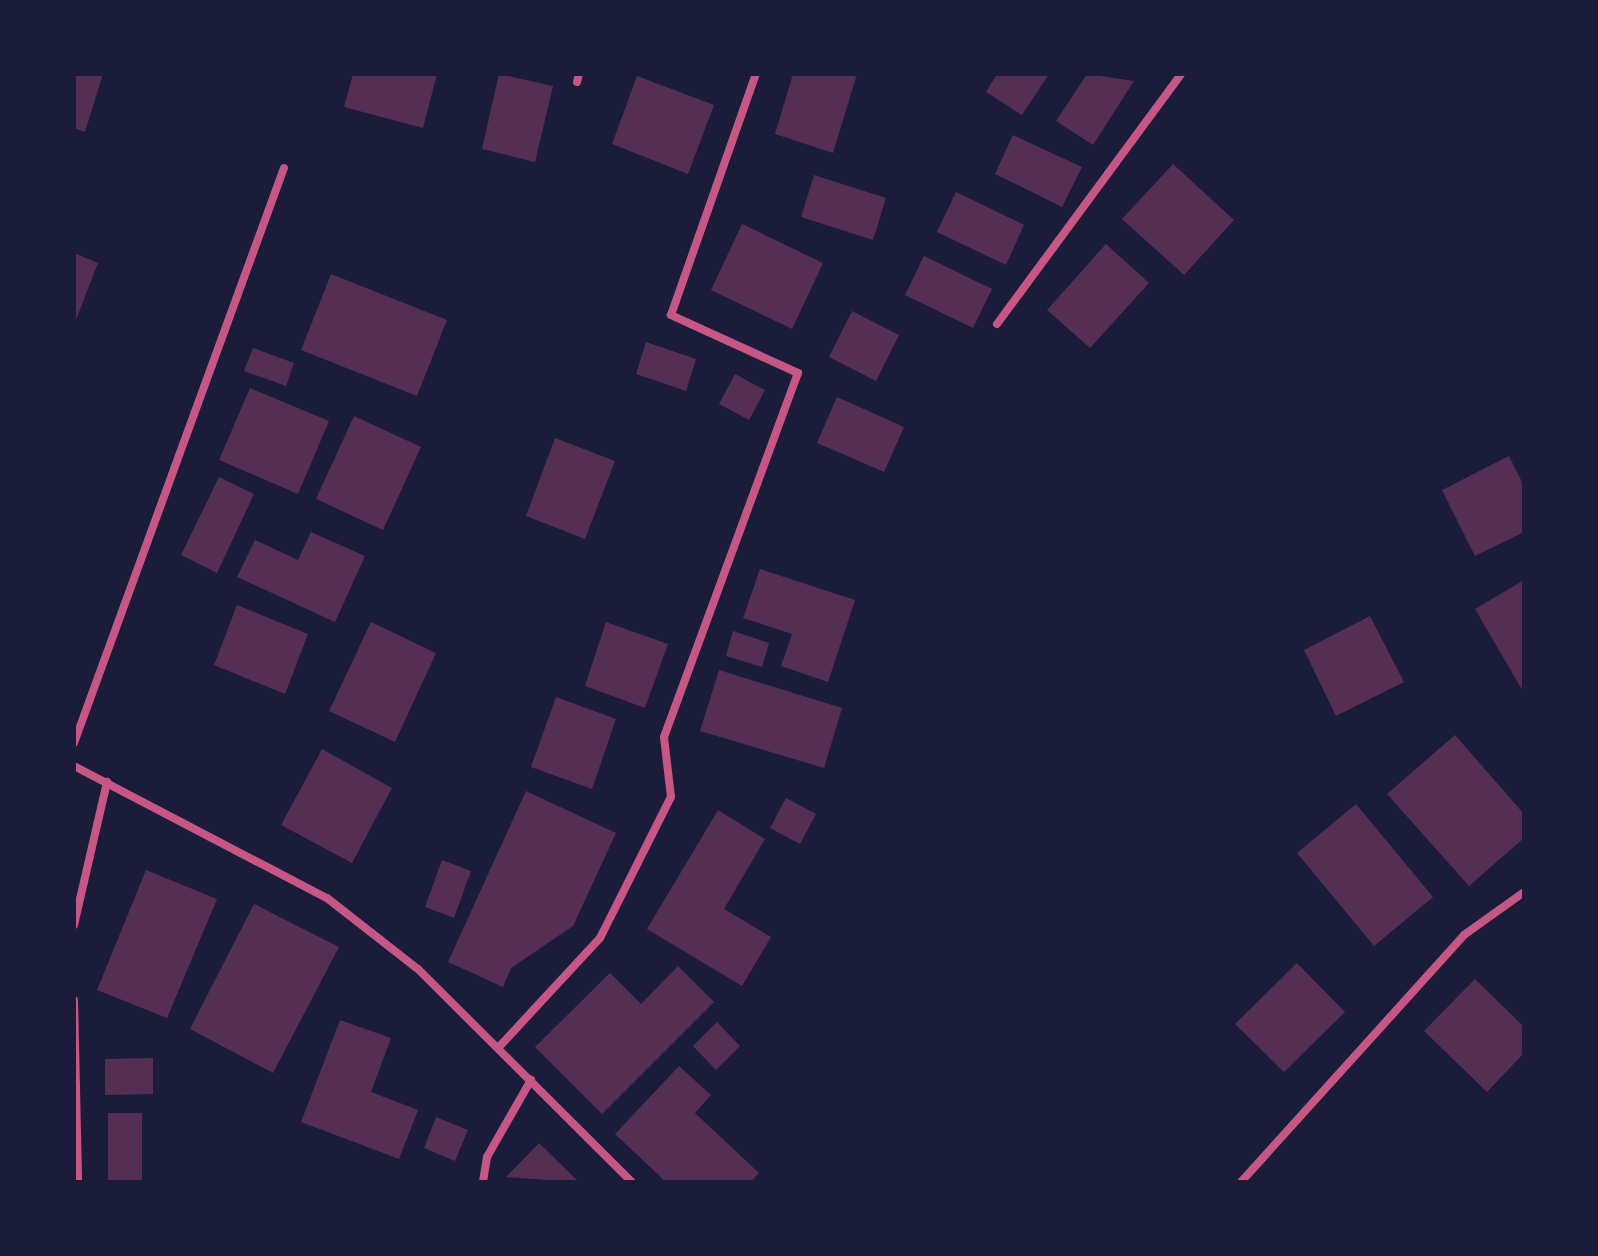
<!DOCTYPE html>
<style>
body{margin:0}
#map{position:relative;width:1598px;height:1256px;overflow:hidden;background:#1b1b3a;font-family:Quicksand,sans-serif}
div>[style]{position:absolute}
[style*='--x']{left:calc(var(--x)*1px);top:calc(var(--y)*1px);width:calc(var(--w)*1px);rotate:calc(var(--a)*1deg)}
.building>*{inset:0;background:#542f53}
.minor>*{height:8px;margin:-4px;padding:0 4px;transform-origin:4px;border-radius:4px;background:#c65784}
span{translate:-50% -50%;white-space:nowrap;text-align:center;line-height:1.15;-webkit-text-stroke:8px #1b1b3a;paint-order:stroke}
.frame{position:absolute;inset:0;border:76px solid #1b1b3a;pointer-events:none}
</style>
<div id="map">
<div class="building">
<div style="clip-path:polygon(74px 74px,103px 74px,85px 132px,74px 128px)"></div>
<div style="clip-path:polygon(353px 74px,437px 74px,423px 128px,344px 107px)"></div>
<div style="clip-path:polygon(499px 74px,553px 86px,535px 162px,482px 149px)"></div>
<div style="clip-path:polygon(793px 74px,857px 74px,833px 153px,775px 134px)"></div>
<div style="clip-path:polygon(997px 74px,1049px 74px,1022px 115px,986px 92px)"></div>
<div style="clip-path:polygon(1087px 74px,1134px 81px,1093px 145px,1056px 121px)"></div>
<div style="clip-path:polygon(637px 76px,714px 105px,688px 174px,612px 144px)"></div>
<div style="clip-path:polygon(1013px 135px,1082px 167px,1062px 207px,995px 174px)"></div>
<div style="clip-path:polygon(1173px 164px,1234px 220px,1184px 275px,1122px 219px)"></div>
<div style="clip-path:polygon(814px 175px,886px 198px,873px 240px,801px 217px)"></div>
<div style="clip-path:polygon(956px 192px,1024px 225px,1006px 265px,937px 232px)"></div>
<div style="clip-path:polygon(742px 224px,823px 263px,792px 329px,711px 290px)"></div>
<div style="clip-path:polygon(1106px 244px,1149px 283px,1090px 348px,1047px 310px)"></div>
<div style="clip-path:polygon(74px 253px,98px 263px,74px 325px)"></div>
<div style="clip-path:polygon(924px 256px,992px 289px,973px 328px,905px 295px)"></div>
<div style="clip-path:polygon(331px 274px,447px 320px,417px 396px,301px 350px)"></div>
<div style="clip-path:polygon(852px 311px,899px 335px,876px 381px,829px 357px)"></div>
<div style="clip-path:polygon(646px 342px,696px 359px,686px 391px,636px 374px)"></div>
<div style="clip-path:polygon(253px 348px,294px 363px,286px 386px,244px 371px)"></div>
<div style="clip-path:polygon(735px 374px,765px 390px,749px 420px,719px 404px)"></div>
<div style="clip-path:polygon(250px 388px,329px 421px,298px 494px,219px 460px)"></div>
<div style="clip-path:polygon(837px 397px,904px 427px,884px 472px,817px 443px)"></div>
<div style="clip-path:polygon(354px 416px,421px 447px,383px 530px,316px 499px)"></div>
<div style="clip-path:polygon(555px 438px,615px 461px,585px 539px,526px 516px)"></div>
<div style="clip-path:polygon(1509px 456px,1524px 486px,1524px 532px,1475px 556px,1442px 490px)"></div>
<div style="clip-path:polygon(219px 477px,254px 494px,217px 573px,181px 555px)"></div>
<div style="clip-path:polygon(311px 532px,365px 556px,335px 622px,237px 577px,255px 540px,298px 560px)"></div>
<div style="clip-path:polygon(760px 569px,855px 600px,828px 682px,781px 666px,792px 634px,743px 618px)"></div>
<div style="clip-path:polygon(1524px 580px,1524px 693px,1475px 609px)"></div>
<div style="clip-path:polygon(237px 605px,308px 634px,285px 694px,214px 665px)"></div>
<div style="clip-path:polygon(1370px 616px,1404px 682px,1336px 716px,1304px 650px)"></div>
<div style="clip-path:polygon(371px 622px,436px 653px,395px 742px,329px 711px)"></div>
<div style="clip-path:polygon(606px 622px,668px 644px,645px 708px,585px 686px)"></div>
<div style="clip-path:polygon(733px 631px,769px 643px,762px 667px,726px 656px)"></div>
<div style="clip-path:polygon(719px 670px,842px 708px,824px 768px,700px 731px)"></div>
<div style="clip-path:polygon(556px 697px,616px 719px,592px 789px,531px 767px)"></div>
<div style="clip-path:polygon(1455px 735px,1524px 814px,1524px 838px,1469px 886px,1387px 794px)"></div>
<div style="clip-path:polygon(322px 749px,392px 788px,352px 863px,281px 825px)"></div>
<div style="clip-path:polygon(526px 791px,616px 833px,573px 926px,511px 968px,503px 987px,448px 962px)"></div>
<div style="clip-path:polygon(786px 798px,816px 814px,800px 844px,770px 828px)"></div>
<div style="clip-path:polygon(1356px 804px,1433px 897px,1374px 946px,1297px 853px)"></div>
<div style="clip-path:polygon(718px 810px,765px 839px,724px 909px,771px 937px,742px 986px,647px 929px)"></div>
<div style="clip-path:polygon(442px 860px,471px 871px,454px 918px,425px 907px)"></div>
<div style="clip-path:polygon(146px 870px,217px 899px,167px 1018px,97px 990px)"></div>
<div style="clip-path:polygon(254px 904px,339px 947px,273px 1073px,190px 1029px)"></div>
<div style="clip-path:polygon(1297px 963px,1345px 1012px,1284px 1072px,1235px 1024px)"></div>
<div style="clip-path:polygon(678px 966px,714px 1002px,602px 1114px,535px 1047px,610px 973px,641px 1004px)"></div>
<div style="clip-path:polygon(1475px 979px,1524px 1027px,1524px 1053px,1487px 1092px,1424px 1031px)"></div>
<div style="clip-path:polygon(340px 1020px,391px 1038px,371px 1092px,418px 1110px,399px 1159px,301px 1122px)"></div>
<div style="clip-path:polygon(717px 1022px,740px 1046px,716px 1070px,693px 1046px)"></div>
<div style="clip-path:polygon(153px 1058px,153px 1094px,105px 1095px,105px 1059px)"></div>
<div style="clip-path:polygon(679px 1066px,711px 1095px,695px 1113px,759px 1173px,750px 1182px,666px 1182px,615px 1134px)"></div>
<div style="clip-path:polygon(108px 1113px,142px 1113px,142px 1182px,108px 1182px)"></div>
<div style="clip-path:polygon(436px 1117px,468px 1130px,455px 1161px,424px 1148px)"></div>
<div style="clip-path:polygon(539px 1143px,579px 1182px,506px 1177px)"></div>
</div>
<div class="minor">
<div style="--x:577;--y:82;--w:8;--a:-76"></div>
<div style="--x:997;--y:324;--w:310;--a:-53.6"></div>
<div style="--x:74;--y:743;--w:612;--a:-69.94"></div>
<div style="--x:74;--y:766;--w:285;--a:27.6"></div>
<div style="--x:327;--y:898;--w:115;--a:38"></div>
<div style="--x:418;--y:969;--w:302;--a:44.9"></div>
<div style="--x:74;--y:925;--w:147;--a:-77"></div>
<div style="--x:74;--y:1000;--w:182;--a:88.7"></div>
<div style="--x:499;--y:1047;--w:149;--a:-47.2"></div>
<div style="--x:600;--y:938;--w:158;--a:-63.3"></div>
<div style="--x:671;--y:797;--w:60;--a:-96.7"></div>
<div style="--x:664;--y:737;--w:388;--a:-69.8"></div>
<div style="--x:798;--y:373;--w:140;--a:-155.5"></div>
<div style="--x:671;--y:315;--w:256;--a:-70.6"></div>
<div style="--x:483;--y:1182;--w:25;--a:-81"></div>
<div style="--x:487;--y:1157;--w:89;--a:-60.3"></div>
<div style="--x:1241;--y:1182;--w:333;--a:-47.9"></div>
<div style="--x:1464;--y:935;--w:74;--a:-35.6"></div>
</div>
<div class="frame"></div>
</div>
